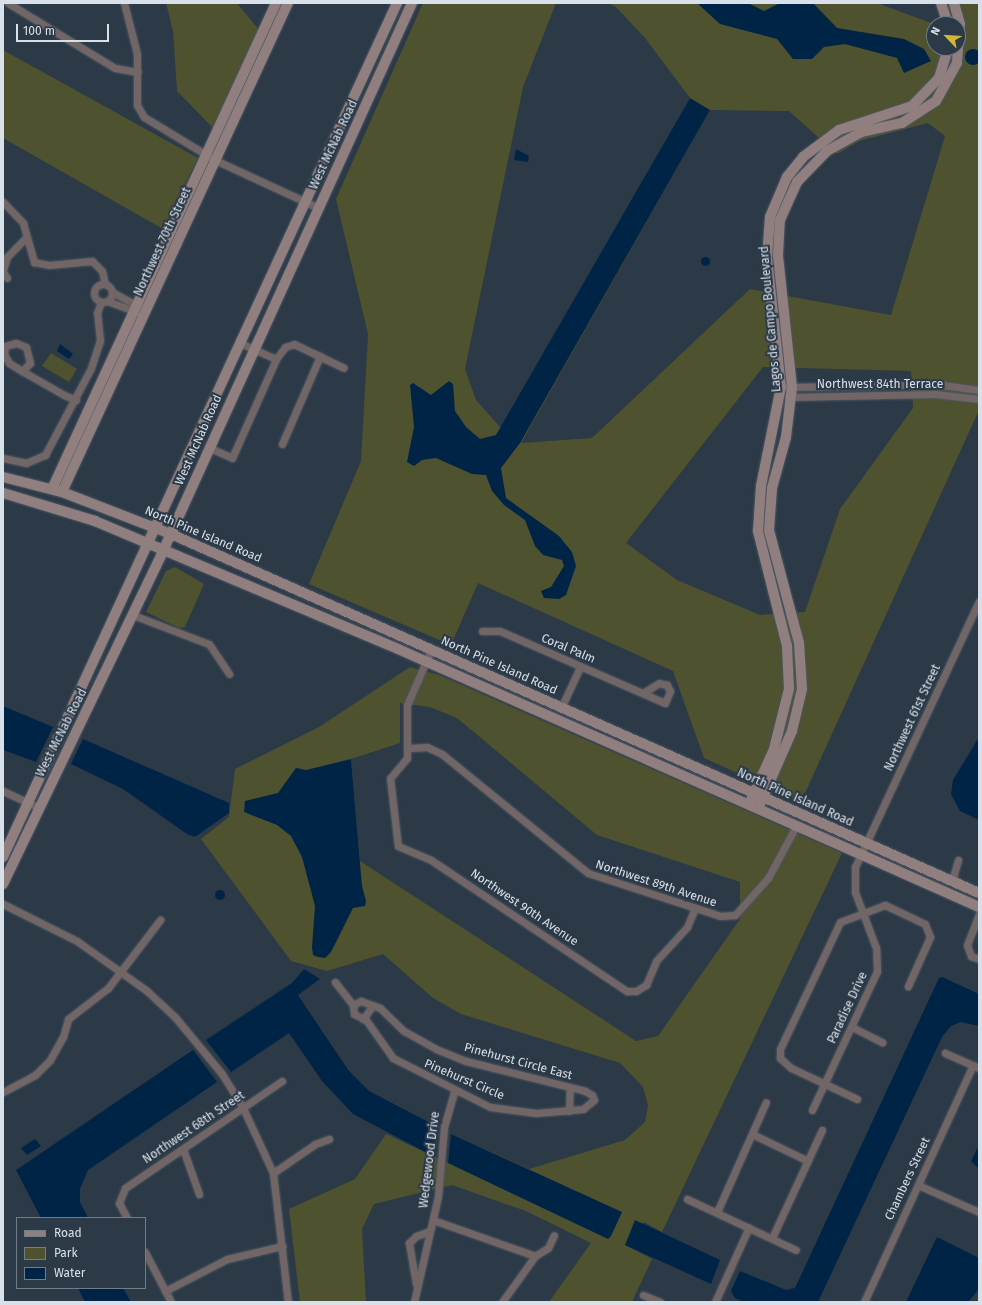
<!DOCTYPE html>
<style>
body{margin:0}
#map{position:relative;width:982px;height:1305px;overflow:hidden;background:#2c3947;font-family:"Fira Sans",sans-serif}
div>[style]{position:absolute}
[style*='--x']{left:calc(var(--x)*1px);top:calc(var(--y)*1px);width:calc(var(--w)*1px);rotate:calc(var(--a)*1deg)}
.green>*{inset:0;background:#4e522f}
.water>*{inset:0;background:#002445}
.round{border-radius:50%}
.roads{filter:drop-shadow(0 0 1px #4b5764) drop-shadow(0 0 1px #4b5764)}
.street>*{height:7px;margin:-3.5px;padding:0 3.5px;transform-origin:3.5px;border-radius:3.5px;background:#716665}
.street>.ring{margin:-3.5px;padding:0;box-sizing:content-box;background:none;border:7px solid #716665;border-radius:50%}
.secondary>*{height:10px;margin:-5px;padding:0 5px;transform-origin:5px;border-radius:5px;background:#907f7e}
span{translate:-50% -50%;white-space:nowrap;text-align:center;line-height:1.15;-webkit-text-stroke:4px #2c3947;paint-order:stroke}
.street-label{font-size:12px;color:#d8e0e9}
.frame{position:absolute;inset:0;border:4px solid #d8e0e9;pointer-events:none}
.legend{position:absolute;left:16px;top:1217px;width:130px;height:72px;box-sizing:border-box;background:#2c3947;border:1px solid #717c88;margin:0;padding:5px 7px;list-style:none;font-size:12px;color:#d8e0e9}
.legend li{display:flex;align-items:center;gap:8px;height:20px}
.legend b{width:20px;border:1px solid #717c88}
.north{position:absolute;left:926px;top:16px;width:40px;height:40px;box-sizing:border-box;background:#2c3947;border:1px solid #717c88;border-radius:50%;rotate:295deg;font-size:11px;font-weight:700;line-height:16px;text-align:center;color:#d8e0e9}
.north::after{content:'';display:block;margin:auto;width:14px;height:18px;background:#d6b534;clip-path:polygon(50% 0,100% 100%,50% 72%,0 100%)}
.scale{position:absolute;left:16px;top:24px;width:93px;height:18px;box-sizing:border-box;border:2px solid #d8e0e9;border-top:0;padding-left:5px;font-size:12px;line-height:14px;white-space:nowrap;color:#d8e0e9;-webkit-text-stroke:3px #2c3947;paint-order:stroke}
</style>
<div id="map">
<div class="green">
<div style="clip-path:polygon(166px 3px,237px 3px,259px 30px,214px 129px,177px 91px,173px 31px)"></div>
<div style="clip-path:polygon(evenodd,423px 3px,556px 3px,523px 87px,465px 369px,476px 400px,501px 428px,690px 98px,645px 38px,616px 7px,608px 3px,877px 3px,934px 24px,934px 48px,958px 48px,958px 24px,939px 24px,947px 3px,979px 3px,979px 410px,806px 791px,797px 800px,704px 758px,673px 671px,478px 583px,451px 645px,309px 584px,361px 461px,368px 334px,336px 199px,423px 3px,710px 110px,789px 111px,837px 154px,859px 141px,928px 123px,945px 136px,891px 315px,750px 289px,592px 438px,521px 443px,710px 110px,423px 3px,763px 367px,911px 371px,913px 408px,840px 509px,805px 612px,760px 615px,677px 580px,626px 543px,763px 367px)"></div>
<div style="clip-path:polygon(3px 50px,198px 158px,163px 229px,3px 138px)"></div>
<div style="clip-path:polygon(51px 353px,77px 369px,69px 382px,42px 366px)"></div>
<div style="clip-path:polygon(175px 567px,204px 584px,185px 627px,179px 628px,146px 612px,166px 571px)"></div>
<div style="clip-path:polygon(evenodd,410px 667px,439px 675px,842px 853px,662px 1232px,644px 1222px,625px 1245px,652px 1259px,632px 1302px,549px 1302px,591px 1243px,526px 1211px,452px 1185px,374px 1204px,362px 1229px,366px 1302px,300px 1302px,289px 1209px,355px 1179px,386px 1134px,448px 1163px,451px 1134px,529px 1169px,625px 1140px,645px 1122px,648px 1105px,643px 1087px,620px 1063px,461px 1014px,433px 998px,383px 954px,327px 971px,291px 961px,201px 839px,229px 817px,235px 769px,319px 727px,410px 667px,400px 703px,430px 707px,457px 718px,597px 835px,740px 882px,740px 919px,658px 1036px,636px 1041px,360px 861px,351px 759px,400px 743px,400px 703px)"></div>
</div>
<div class="water">
<div style="clip-path:polygon(697px 3px,748px 3px,764px 11px,780px 3px,813px 3px,837px 28px,904px 39px,924px 49px,931px 61px,904px 73px,897px 58px,845px 44px,824px 47px,812px 59px,793px 59px,777px 39px,720px 24px)"></div>
<div class="round" style="left:965px;top:49px;width:16px;height:16px"></div>
<div style="clip-path:polygon(690px 98px,710px 110px,520px 443px,501px 468px,506px 498px,559px 536px,572px 552px,576px 566px,566px 595px,559px 599px,544px 598px,541px 591px,551px 587px,564px 566px,562px 560px,543px 555px,535px 546px,525px 520px,504px 505px,492px 491px,486px 475px,472px 474px,436px 458px,422px 460px,414px 466px,407px 462px,414px 427px,410px 385px,413px 383px,431px 395px,449px 381px,453px 384px,455px 411px,466px 427px,480px 439px,496px 435px)"></div>
<div style="clip-path:polygon(516px 149px,529px 156px,528px 162px,514px 160px)"></div>
<div class="round" style="left:700.5px;top:256.5px;width:9px;height:9px"></div>
<div style="clip-path:polygon(60px 344px,73px 354px,69px 359px,57px 351px)"></div>
<div style="clip-path:polygon(3px 706px,53px 727px,36px 762px,3px 750px)"></div>
<div style="clip-path:polygon(979px 737px,979px 820px,960px 811px,951px 794px,953px 780px)"></div>
<div style="clip-path:polygon(83px 739px,229px 803px,229px 813px,195px 837px,187px 834px,123px 789px,71px 764px)"></div>
<div style="clip-path:polygon(351px 759px,362px 886px,366px 901px,365px 906px,353px 908px,331px 952px,325px 958px,318px 957px,313px 955px,312px 947px,315px 906px,302px 857px,291px 836px,277px 825px,244px 812px,245px 801px,278px 793px,296px 768px,306px 770px)"></div>
<div class="round" style="left:215px;top:890px;width:10px;height:10px"></div>
<div style="clip-path:polygon(304px 969px,320px 979px,298px 995px,326px 1037px,349px 1071px,369px 1091px,436px 1126px,433px 1156px,353px 1114px,322px 1081px,289px 1033px,231px 1072px,206px 1040px,292px 983px)"></div>
<div style="clip-path:polygon(942px 977px,979px 994px,979px 1026px,961px 1022px,951px 1026px,942px 1037px,818px 1302px,744px 1302px,735px 1298px,731px 1291px,740px 1271px,786px 1290px,795px 1288px,939px 978px)"></div>
<div style="clip-path:polygon(193px 1050px,217px 1082px,88px 1170px,80px 1189px,80px 1202px,88px 1218px,41px 1218px,16px 1170px)"></div>
<div style="clip-path:polygon(451px 1134px,622px 1212px,611px 1236px,608px 1239px,448px 1163px)"></div>
<div style="clip-path:polygon(35px 1139px,41px 1146px,27px 1155px,21px 1148px)"></div>
<div style="clip-path:polygon(979px 1145px,979px 1169px,971px 1161px)"></div>
<div style="clip-path:polygon(635px 1220px,720px 1260px,711px 1284px,625px 1245px)"></div>
<div style="clip-path:polygon(937px 1237px,979px 1258px,979px 1289px,968px 1302px,906px 1302px)"></div>
<div style="clip-path:polygon(78px 1288px,123px 1288px,131px 1302px,85px 1302px)"></div>
</div>
<div class="roads">
<div class="street">
<div style="--x:8;--y:3;--w:125;--a:31.3"></div>
<div style="--x:115;--y:68;--w:23;--a:10"></div>
<div style="--x:124;--y:3;--w:53;--a:75.7"></div>
<div style="--x:137;--y:54;--w:51;--a:90"></div>
<div style="--x:137;--y:105;--w:14;--a:60"></div>
<div style="--x:144;--y:117;--w:83;--a:31.2"></div>
<div style="--x:215;--y:160;--w:115;--a:24.8"></div>
<div style="--x:3;--y:202;--w:29;--a:46"></div>
<div style="--x:23;--y:223;--w:41;--a:74.2"></div>
<div style="--x:34;--y:262;--w:15;--a:11"></div>
<div style="--x:49;--y:265;--w:43;--a:-5.3"></div>
<div style="--x:92;--y:261;--w:14;--a:45"></div>
<div style="--x:102;--y:271;--w:13;--a:77"></div>
<div style="--x:3;--y:270;--w:14;--a:-73"></div>
<div style="--x:7;--y:257;--w:28;--a:-46"></div>
<div style="--x:3;--y:272;--w:7;--a:56"></div>
<div class="ring" style="left:94px;top:284px;width:11px;height:11px"></div>
<div style="--x:112;--y:292;--w:32;--a:28"></div>
<div style="--x:107;--y:301;--w:32;--a:20"></div>
<div style="--x:240;--y:343;--w:39;--a:24"></div>
<div style="--x:22;--y:371;--w:11;--a:-45"></div>
<div style="--x:30;--y:363;--w:16;--a:-104"></div>
<div style="--x:26;--y:347;--w:11;--a:-158"></div>
<div style="--x:16;--y:343;--w:11;--a:165"></div>
<div style="--x:5;--y:346;--w:8;--a:97"></div>
<div style="--x:4;--y:354;--w:10;--a:61"></div>
<div style="--x:9;--y:363;--w:15;--a:32"></div>
<div style="--x:22;--y:371;--w:48;--a:29.7"></div>
<div style="--x:64;--y:395;--w:13;--a:23"></div>
<div style="--x:788;--y:387;--w:148;--a:-1.2"></div>
<div style="--x:936;--y:384;--w:43;--a:7.9"></div>
<div style="--x:788;--y:397;--w:147;--a:-1.2"></div>
<div style="--x:935;--y:394;--w:44;--a:6.5"></div>
<div style="--x:282;--y:444;--w:96;--a:-66.6"></div>
<div style="--x:210;--y:448;--w:24;--a:24"></div>
<div style="--x:232;--y:458;--w:108;--a:-66"></div>
<div style="--x:276;--y:359;--w:15;--a:-53"></div>
<div style="--x:285;--y:347;--w:9;--a:-18"></div>
<div style="--x:294;--y:344;--w:55;--a:25.6"></div>
<div style="--x:3;--y:458;--w:24;--a:12"></div>
<div style="--x:26;--y:463;--w:21;--a:-23"></div>
<div style="--x:45;--y:455;--w:98;--a:-62.1"></div>
<div style="--x:91;--y:368;--w:29;--a:-72"></div>
<div style="--x:100;--y:340;--w:27;--a:-96"></div>
<div style="--x:97;--y:313;--w:12;--a:-70"></div>
<div style="--x:133;--y:615;--w:81;--a:20.9"></div>
<div style="--x:209;--y:644;--w:36;--a:56"></div>
<div style="--x:482;--y:631;--w:18;--a:0"></div>
<div style="--x:500;--y:631;--w:180;--a:23.6"></div>
<div style="--x:665;--y:703;--w:13;--a:-67"></div>
<div style="--x:670;--y:691;--w:7;--a:-117"></div>
<div style="--x:667;--y:685;--w:8;--a:-166"></div>
<div style="--x:659;--y:683;--w:19;--a:148"></div>
<div style="--x:431;--y:650;--w:60;--a:113.6"></div>
<div style="--x:407;--y:705;--w:53;--a:90"></div>
<div style="--x:407;--y:758;--w:26;--a:130"></div>
<div style="--x:390;--y:778;--w:68;--a:83.3"></div>
<div style="--x:398;--y:846;--w:36;--a:23"></div>
<div style="--x:431;--y:860;--w:236;--a:33.8"></div>
<div style="--x:627;--y:991;--w:9;--a:0"></div>
<div style="--x:636;--y:991;--w:12;--a:-31"></div>
<div style="--x:646;--y:985;--w:26;--a:-67"></div>
<div style="--x:656;--y:961;--w:46;--a:-47.6"></div>
<div style="--x:687;--y:927;--w:21;--a:-67"></div>
<div style="--x:561;--y:708;--w:45;--a:-65.1"></div>
<div style="--x:410;--y:748;--w:17;--a:-3"></div>
<div style="--x:427;--y:747;--w:17;--a:25"></div>
<div style="--x:442;--y:754;--w:188;--a:39.2"></div>
<div style="--x:588;--y:873;--w:139;--a:18"></div>
<div style="--x:720;--y:916;--w:15;--a:-4"></div>
<div style="--x:735;--y:915;--w:50;--a:-48.3"></div>
<div style="--x:768;--y:878;--w:59;--a:-61.7"></div>
<div style="--x:3;--y:791;--w:40;--a:25"></div>
<div style="--x:952;--y:881;--w:22;--a:-74"></div>
<div style="--x:3;--y:904;--w:83;--a:26.6"></div>
<div style="--x:77;--y:941;--w:86;--a:35.5"></div>
<div style="--x:147;--y:991;--w:38;--a:43"></div>
<div style="--x:175;--y:1017;--w:74;--a:50.5"></div>
<div style="--x:222;--y:1074;--w:40;--a:58"></div>
<div style="--x:243;--y:1108;--w:72;--a:65.2"></div>
<div style="--x:273;--y:1173;--w:130;--a:83.4"></div>
<div style="--x:979;--y:914;--w:33;--a:111"></div>
<div style="--x:967;--y:945;--w:12;--a:70"></div>
<div style="--x:971;--y:956;--w:9;--a:21"></div>
<div style="--x:335;--y:982;--w:29;--a:52"></div>
<div style="--x:361;--y:1001;--w:20;--a:20"></div>
<div style="--x:380;--y:1008;--w:33;--a:44"></div>
<div style="--x:404;--y:1031;--w:37;--a:29"></div>
<div style="--x:436;--y:1049;--w:32;--a:22"></div>
<div style="--x:466;--y:1061;--w:123;--a:14.1"></div>
<div style="--x:585;--y:1091;--w:8;--a:30"></div>
<div style="--x:592;--y:1095;--w:5;--a:68"></div>
<div style="--x:594;--y:1100;--w:14;--a:141"></div>
<div style="--x:583;--y:1109;--w:23;--a:175"></div>
<div style="--x:560;--y:1111;--w:24;--a:175"></div>
<div style="--x:536;--y:1113;--w:46;--a:-172.6"></div>
<div style="--x:490;--y:1107;--w:109;--a:-153.2"></div>
<div style="--x:393;--y:1058;--w:47;--a:-125.4"></div>
<div style="--x:366;--y:1020;--w:13;--a:-153"></div>
<div style="--x:354;--y:1014;--w:9;--a:-96"></div>
<div style="--x:353;--y:1005;--w:9;--a:-27"></div>
<div style="--x:363;--y:1019;--w:17;--a:-54"></div>
<div style="--x:852;--y:1027;--w:34;--a:27"></div>
<div style="--x:945;--y:1053;--w:37;--a:24"></div>
<div style="--x:3;--y:1092;--w:36;--a:-28"></div>
<div style="--x:35;--y:1075;--w:21;--a:-45"></div>
<div style="--x:50;--y:1060;--w:26;--a:-61"></div>
<div style="--x:63;--y:1037;--w:19;--a:-74"></div>
<div style="--x:68;--y:1019;--w:51;--a:-37.8"></div>
<div style="--x:108;--y:988;--w:86;--a:-52.6"></div>
<div style="--x:857;--y:1099;--w:73;--a:-154.8"></div>
<div style="--x:791;--y:1068;--w:15;--a:-138"></div>
<div style="--x:780;--y:1058;--w:9;--a:-90"></div>
<div style="--x:780;--y:1049;--w:140;--a:-64.7"></div>
<div style="--x:840;--y:922;--w:48;--a:-20.7"></div>
<div style="--x:885;--y:905;--w:44;--a:25.4"></div>
<div style="--x:925;--y:924;--w:14;--a:69"></div>
<div style="--x:930;--y:937;--w:54;--a:114.2"></div>
<div style="--x:812;--y:1110;--w:153;--a:-64.9"></div>
<div style="--x:877;--y:971;--w:23;--a:-92"></div>
<div style="--x:876;--y:948;--w:60;--a:-110.6"></div>
<div style="--x:855;--y:892;--w:25;--a:-90"></div>
<div style="--x:855;--y:867;--w:293;--a:-65"></div>
<div style="--x:569;--y:1111;--w:23;--a:-88"></div>
<div style="--x:752;--y:1134;--w:62;--a:25.7"></div>
<div style="--x:183;--y:1149;--w:48;--a:70.4"></div>
<div style="--x:273;--y:1173;--w:51;--a:-34.6"></div>
<div style="--x:315;--y:1144;--w:15;--a:-20"></div>
<div style="--x:918;--y:1185;--w:67;--a:23.9"></div>
<div style="--x:687;--y:1199;--w:120;--a:25.1"></div>
<div style="--x:717;--y:1212;--w:120;--a:-66"></div>
<div style="--x:127;--y:1218;--w:17;--a:-118"></div>
<div style="--x:119;--y:1203;--w:16;--a:-68"></div>
<div style="--x:125;--y:1188;--w:190;--a:-34.3"></div>
<div style="--x:433;--y:1220;--w:108;--a:19.4"></div>
<div style="--x:772;--y:1238;--w:119;--a:-65.2"></div>
<div style="--x:145;--y:1252;--w:56;--a:62.5"></div>
<div style="--x:416;--y:1284;--w:42;--a:-99.7"></div>
<div style="--x:409;--y:1243;--w:10;--a:-45"></div>
<div style="--x:416;--y:1236;--w:15;--a:-20"></div>
<div style="--x:165;--y:1291;--w:70;--a:-27.3"></div>
<div style="--x:227;--y:1259;--w:57;--a:-13.3"></div>
<div style="--x:643;--y:1295;--w:18;--a:22"></div>
<div style="--x:414;--y:1302;--w:109;--a:-77.2"></div>
<div style="--x:438;--y:1196;--w:69;--a:-85"></div>
<div style="--x:444;--y:1127;--w:37;--a:-74"></div>
<div style="--x:502;--y:1302;--w:57;--a:-54.3"></div>
<div style="--x:535;--y:1256;--w:15;--a:-32"></div>
<div style="--x:548;--y:1248;--w:14;--a:-65"></div>
<div style="--x:715;--y:1302;--w:82;--a:-65.6"></div>
<div style="--x:864;--y:1302;--w:261;--a:-65.3"></div>
</div>
<div class="secondary">
<div style="--x:941;--y:3;--w:22;--a:72"></div>
<div style="--x:3;--y:477;--w:61;--a:14.3"></div>
<div style="--x:62;--y:492;--w:117;--a:21.1"></div>
<div style="--x:171;--y:534;--w:884;--a:23.96"></div>
<div style="--x:52;--y:489;--w:535;--a:-65.25"></div>
<div style="--x:62;--y:492;--w:539;--a:-65.2"></div>
<div style="--x:3;--y:493;--w:96;--a:16.9"></div>
<div style="--x:95;--y:521;--w:329;--a:22.9"></div>
<div style="--x:398;--y:649;--w:636;--a:23.94"></div>
<div style="--x:751;--y:800;--w:56;--a:-65.7"></div>
<div style="--x:774;--y:749;--w:62;--a:-76"></div>
<div style="--x:789;--y:689;--w:43;--a:-92.7"></div>
<div style="--x:787;--y:646;--w:119;--a:-104.2"></div>
<div style="--x:758;--y:531;--w:45;--a:-86.2"></div>
<div style="--x:761;--y:486;--w:101;--a:-78.6"></div>
<div style="--x:781;--y:387;--w:130;--a:-96.2"></div>
<div style="--x:767;--y:258;--w:41;--a:-85.8"></div>
<div style="--x:770;--y:217;--w:43;--a:-67"></div>
<div style="--x:787;--y:177;--w:26;--a:-51"></div>
<div style="--x:803;--y:157;--w:45;--a:-36.9"></div>
<div style="--x:839;--y:130;--w:77;--a:-18.2"></div>
<div style="--x:912;--y:106;--w:39;--a:-46"></div>
<div style="--x:939;--y:78;--w:31;--a:-73"></div>
<div style="--x:760;--y:804;--w:80;--a:-66.3"></div>
<div style="--x:792;--y:731;--w:43;--a:-76.6"></div>
<div style="--x:802;--y:689;--w:46;--a:-93.7"></div>
<div style="--x:799;--y:643;--w:117;--a:-104.9"></div>
<div style="--x:769;--y:530;--w:42;--a:-85.9"></div>
<div style="--x:772;--y:488;--w:53;--a:-74.6"></div>
<div style="--x:786;--y:437;--w:50;--a:-83.2"></div>
<div style="--x:792;--y:387;--w:133;--a:-96.1"></div>
<div style="--x:778;--y:255;--w:35;--a:-87"></div>
<div style="--x:780;--y:220;--w:42;--a:-65.9"></div>
<div style="--x:797;--y:182;--w:43;--a:-45.9"></div>
<div style="--x:827;--y:151;--w:39;--a:-29"></div>
<div style="--x:861;--y:132;--w:42;--a:-12.4"></div>
<div style="--x:902;--y:123;--w:40;--a:-32.9"></div>
<div style="--x:936;--y:101;--w:43;--a:-61.1"></div>
<div style="--x:957;--y:63;--w:39;--a:-86"></div>
<div style="--x:960;--y:24;--w:22;--a:-106"></div>
<div style="--x:3;--y:857;--w:941;--a:-65.23"></div>
<div style="--x:3;--y:884;--w:369;--a:-64.3"></div>
<div style="--x:163;--y:551;--w:602;--a:-65.56"></div>
</div>
</div>
<div class="street-label">
<span style="left:334px;top:145px;rotate:-65deg">West McNab Road</span>
<span style="left:163px;top:242px;rotate:-65deg">Northwest 70th Street</span>
<span style="left:771px;top:319px;rotate:-95deg">Lagos de Campo Boulevard</span>
<span style="left:880px;top:385px">Northwest 84th Terrace</span>
<span style="left:199px;top:440px;rotate:-66deg">West McNab Road</span>
<span style="left:203px;top:535px;rotate:23deg">North Pine Island Road</span>
<span style="left:568px;top:649px;rotate:23deg">Coral Palm</span>
<span style="left:499px;top:666px;rotate:24deg">North Pine Island Road</span>
<span style="left:913px;top:718px;rotate:-65deg">Northwest 61st Street</span>
<span style="left:62px;top:733px;rotate:-63deg">West McNab Road</span>
<span style="left:795px;top:798px;rotate:24deg">North Pine Island Road</span>
<span style="left:656px;top:884px;rotate:18deg">Northwest 89th Avenue</span>
<span style="left:524px;top:908px;rotate:34deg">Northwest 90th Avenue</span>
<span style="left:848px;top:1008px;rotate:-65deg">Paradise Drive</span>
<span style="left:518px;top:1062px;rotate:15deg">Pinehurst Circle East</span>
<span style="left:464px;top:1080px;rotate:23deg">Pinehurst Circle</span>
<span style="left:194px;top:1128px;rotate:-34deg">Northwest 68th Street</span>
<span style="left:430px;top:1160px;rotate:-83deg">Wedgewood Drive</span>
<span style="left:908px;top:1179px;rotate:-65deg">Chambers Street</span>
</div>
<div class="frame"></div>
<ul class="legend">
<li><b style="height:5px;background:#907f7e"></b>Road</li>
<li><b style="height:11px;background:#4e522f"></b>Park</li>
<li><b style="height:11px;background:#002445"></b>Water</li>
</ul>
<div class="north">N</div>
<div class="scale">100 m</div>
</div>
